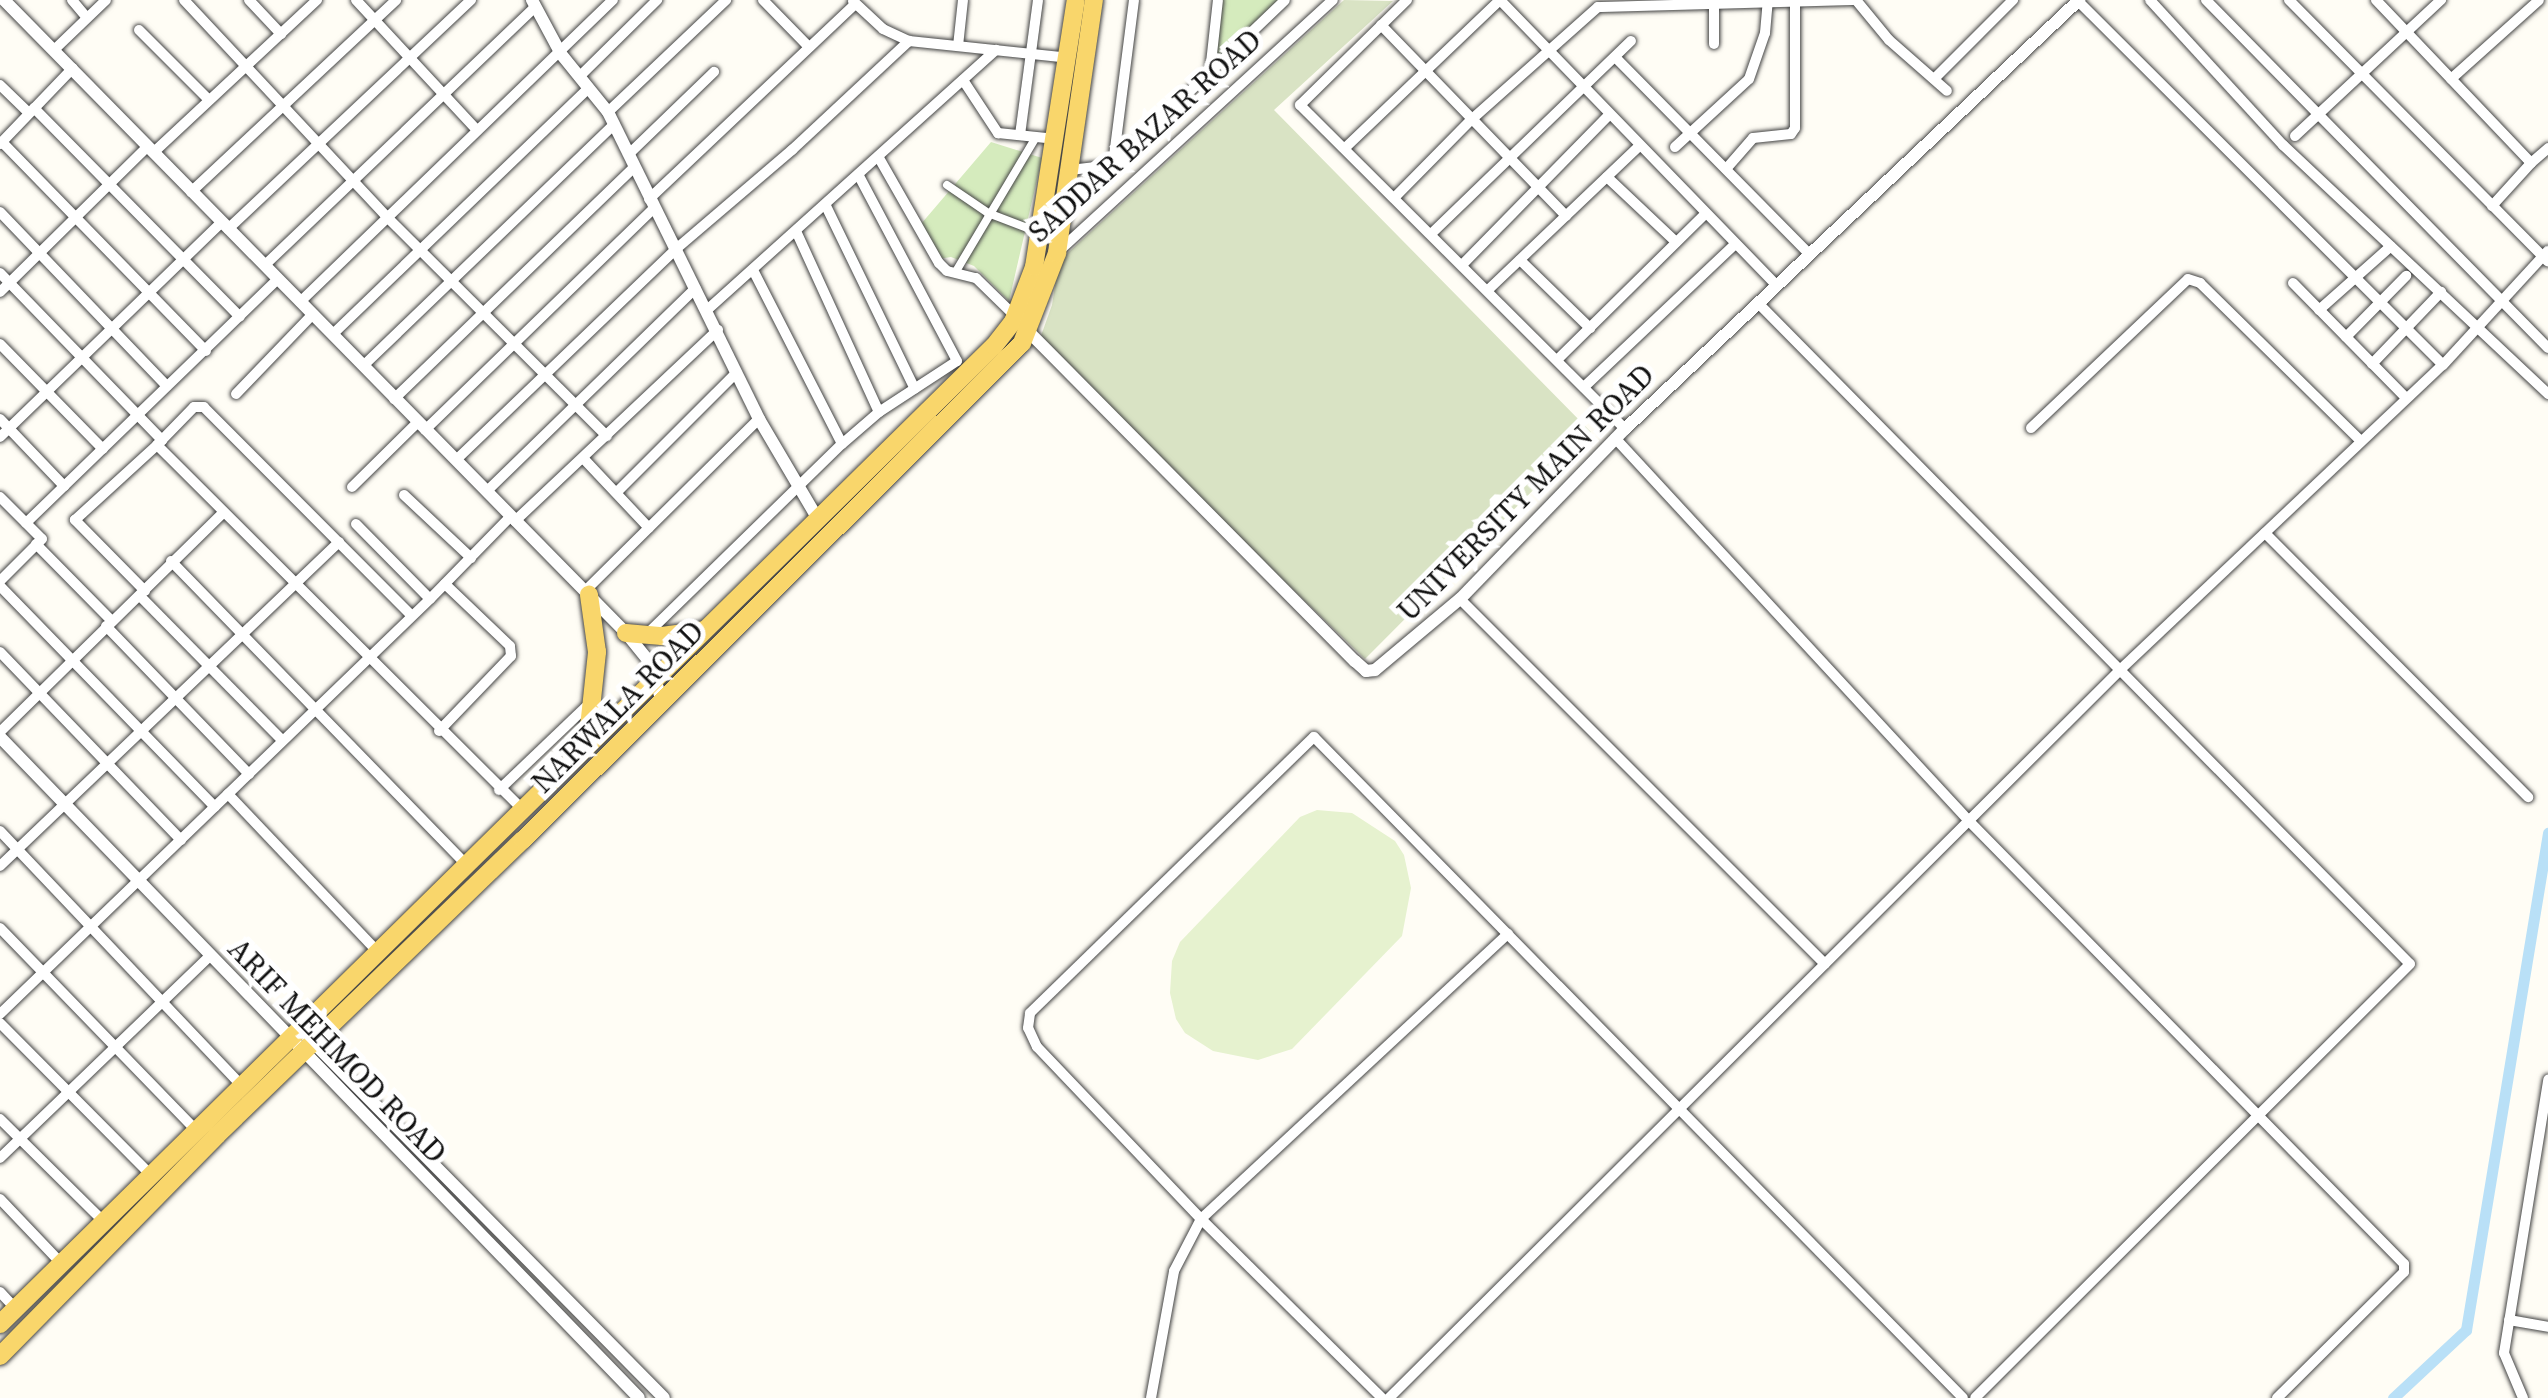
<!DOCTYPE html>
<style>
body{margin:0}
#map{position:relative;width:2548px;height:1398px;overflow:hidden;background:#fffdf5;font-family:"Source Serif 4",serif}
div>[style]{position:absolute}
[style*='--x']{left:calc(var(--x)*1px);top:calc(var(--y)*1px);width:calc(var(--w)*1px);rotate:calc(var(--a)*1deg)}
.green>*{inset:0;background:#d5ebbd}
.cemetery>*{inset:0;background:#d9e3c4}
.pitch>*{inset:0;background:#e6f2cf}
.canal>*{height:11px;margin:-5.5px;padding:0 5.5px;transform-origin:5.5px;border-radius:5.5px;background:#b9e0f7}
.roads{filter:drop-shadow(0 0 2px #444) drop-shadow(0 0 2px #444)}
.pedestrian>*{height:8px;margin:-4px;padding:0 4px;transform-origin:4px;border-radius:4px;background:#fff}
.minor>*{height:10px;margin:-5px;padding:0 5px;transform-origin:5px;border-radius:5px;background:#fff}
.tertiary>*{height:12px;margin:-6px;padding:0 6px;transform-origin:6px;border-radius:6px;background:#fff}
.primary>*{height:18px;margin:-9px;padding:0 9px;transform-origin:9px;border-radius:9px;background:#f9d66b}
span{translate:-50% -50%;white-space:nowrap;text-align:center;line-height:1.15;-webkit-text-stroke:10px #fff;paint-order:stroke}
.street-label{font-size:30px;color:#111}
</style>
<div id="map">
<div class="green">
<div style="clip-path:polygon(1214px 0,1279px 0,1206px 73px)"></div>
<div style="clip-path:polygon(991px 142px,1042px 158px,1009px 301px,974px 266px,951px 257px,938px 259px,921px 224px)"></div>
</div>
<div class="cemetery">
<div style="clip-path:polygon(1344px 0,1393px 1px,1274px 110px,1591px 432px,1365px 659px,1038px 344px,1052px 305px,1059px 261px)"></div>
</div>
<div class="pitch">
<div style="clip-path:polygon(1317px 810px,1352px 813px,1395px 841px,1404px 855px,1411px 888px,1402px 936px,1292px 1049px,1258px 1060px,1213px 1051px,1185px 1033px,1176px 1019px,1170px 993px,1172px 961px,1180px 942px,1300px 817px)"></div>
</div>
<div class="canal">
<div style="--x:2393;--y:1398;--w:100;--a:-43"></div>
<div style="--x:2466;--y:1330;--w:504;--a:-80.63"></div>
</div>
<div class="roads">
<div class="pedestrian">
<div style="--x:947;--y:185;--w:50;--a:34.3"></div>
<div style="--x:988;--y:213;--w:56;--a:21"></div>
<div style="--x:955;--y:273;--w:158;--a:-59.2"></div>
</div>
<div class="minor">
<div style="--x:72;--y:0;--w:23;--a:50"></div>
<div style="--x:184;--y:0;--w:299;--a:46.9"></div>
<div style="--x:388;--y:218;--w:309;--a:44.9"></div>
<div style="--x:249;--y:0;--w:47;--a:46.7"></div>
<div style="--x:356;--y:0;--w:178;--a:47.1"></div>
<div style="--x:763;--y:0;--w:66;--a:45.6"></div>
<div style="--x:1407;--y:0;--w:150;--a:135.5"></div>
<div style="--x:1300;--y:105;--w:459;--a:44.9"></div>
<div style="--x:1500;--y:0;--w:397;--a:45.9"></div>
<div style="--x:1714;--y:0;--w:44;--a:90"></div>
<div style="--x:1856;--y:0;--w:52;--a:50.5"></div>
<div style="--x:1889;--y:40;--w:77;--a:41.3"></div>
<div style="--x:2150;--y:0;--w:197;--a:47.5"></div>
<div style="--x:2283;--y:145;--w:364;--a:43.2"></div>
<div style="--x:2206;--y:0;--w:488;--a:45.5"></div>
<div style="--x:2289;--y:0;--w:368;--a:45.3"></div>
<div style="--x:2376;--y:0;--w:225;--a:46.4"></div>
<div style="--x:2531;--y:163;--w:23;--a:-41"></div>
<div style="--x:853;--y:1;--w:41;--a:43"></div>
<div style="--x:883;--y:29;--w:29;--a:25"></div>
<div style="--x:909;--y:41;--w:162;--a:6"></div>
<div style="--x:2078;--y:1;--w:515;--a:44.92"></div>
<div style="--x:1381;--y:25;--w:266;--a:45.9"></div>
<div style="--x:139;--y:30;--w:99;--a:45"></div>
<div style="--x:958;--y:46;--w:46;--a:-83.8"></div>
<div style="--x:54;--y:50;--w:72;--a:-43.9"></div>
<div style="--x:1615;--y:57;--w:276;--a:45.4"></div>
<div style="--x:1210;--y:72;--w:72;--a:-83.7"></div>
<div style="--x:579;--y:77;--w:110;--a:-44.6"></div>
<div style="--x:1934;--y:79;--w:112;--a:-45"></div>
<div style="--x:2451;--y:79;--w:118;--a:-41.9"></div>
<div style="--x:963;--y:80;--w:64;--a:56.6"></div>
<div style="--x:998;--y:133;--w:58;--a:5.9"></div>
<div style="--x:0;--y:85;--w:40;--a:44"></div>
<div style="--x:34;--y:108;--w:293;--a:45.4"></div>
<div style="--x:608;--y:112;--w:163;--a:-43.5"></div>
<div style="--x:1020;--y:135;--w:136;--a:-82.4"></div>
<div style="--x:2295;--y:136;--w:200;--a:-43"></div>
<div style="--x:2;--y:142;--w:292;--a:45.7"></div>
<div style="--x:0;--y:144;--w:105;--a:-46.2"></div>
<div style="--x:1675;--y:147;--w:100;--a:-42.6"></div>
<div style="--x:1749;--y:79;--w:49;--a:-70.8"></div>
<div style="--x:1765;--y:33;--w:32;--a:-85"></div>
<div style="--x:1345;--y:148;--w:213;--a:-43.7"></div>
<div style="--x:154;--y:152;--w:223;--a:-43"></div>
<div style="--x:630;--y:153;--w:117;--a:-44"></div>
<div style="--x:879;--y:158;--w:121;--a:60.3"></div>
<div style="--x:939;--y:263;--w:11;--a:45"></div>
<div style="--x:947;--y:271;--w:30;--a:14"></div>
<div style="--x:976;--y:278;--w:54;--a:44.3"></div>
<div style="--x:1113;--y:164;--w:165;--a:-82.7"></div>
<div style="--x:1726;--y:169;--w:41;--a:-48.9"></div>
<div style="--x:1753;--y:138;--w:38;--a:-6"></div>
<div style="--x:1791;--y:134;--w:7;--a:-56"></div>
<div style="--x:1795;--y:128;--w:125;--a:-90"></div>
<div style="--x:1070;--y:170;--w:43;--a:-6.6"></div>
<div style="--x:1113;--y:165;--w:238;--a:-43.8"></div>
<div style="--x:1607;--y:177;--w:95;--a:43.3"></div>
<div style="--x:191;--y:192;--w:281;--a:-43.1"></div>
<div style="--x:1396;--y:196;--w:107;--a:-45.4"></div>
<div style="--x:1471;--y:120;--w:170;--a:-41.7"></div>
<div style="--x:1598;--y:7;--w:258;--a:-1.6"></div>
<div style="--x:649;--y:199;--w:284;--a:-43.4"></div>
<div style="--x:826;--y:206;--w:203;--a:64.1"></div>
<div style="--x:2492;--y:206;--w:58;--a:-47.8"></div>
<div style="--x:0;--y:212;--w:241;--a:46.2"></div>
<div style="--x:228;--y:229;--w:334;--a:-43.3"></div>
<div style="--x:796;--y:231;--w:199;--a:65.4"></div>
<div style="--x:1431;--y:234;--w:278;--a:-44"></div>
<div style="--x:1060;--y:250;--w:370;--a:-42.5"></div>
<div style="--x:1520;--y:260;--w:98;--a:44.2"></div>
<div style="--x:265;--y:265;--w:373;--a:-43.7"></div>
<div style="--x:1462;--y:265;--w:210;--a:-45.6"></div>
<div style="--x:753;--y:270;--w:195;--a:62.9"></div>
<div style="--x:0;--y:273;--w:233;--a:45.9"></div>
<div style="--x:2293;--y:283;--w:161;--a:45.5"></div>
<div style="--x:1488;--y:290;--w:209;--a:-43.6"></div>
<div style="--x:0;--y:292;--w:208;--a:-44.6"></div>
<div style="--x:300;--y:302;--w:435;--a:-44"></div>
<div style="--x:1758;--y:303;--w:928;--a:45.39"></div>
<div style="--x:2410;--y:964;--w:614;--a:135.07"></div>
<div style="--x:707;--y:310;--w:389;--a:-42"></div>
<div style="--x:2319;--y:310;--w:96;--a:-41.6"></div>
<div style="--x:333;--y:334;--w:355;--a:-43.9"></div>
<div style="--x:2346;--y:337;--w:86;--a:-45.5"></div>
<div style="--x:0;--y:344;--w:147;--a:45.6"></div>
<div style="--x:1557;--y:360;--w:208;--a:-44.6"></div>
<div style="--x:2372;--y:364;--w:100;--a:-46.2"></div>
<div style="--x:363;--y:366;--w:347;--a:-43.9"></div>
<div style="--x:1584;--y:387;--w:208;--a:-43.4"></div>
<div style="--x:236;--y:394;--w:111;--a:-46.1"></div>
<div style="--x:394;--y:399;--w:335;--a:-44"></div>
<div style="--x:0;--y:419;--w:93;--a:46.3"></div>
<div style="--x:2031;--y:428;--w:216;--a:-43.5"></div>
<div style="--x:2188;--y:279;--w:13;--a:18"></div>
<div style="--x:2200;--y:283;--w:224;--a:44.5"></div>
<div style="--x:425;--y:430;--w:319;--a:-44.1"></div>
<div style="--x:0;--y:437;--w:308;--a:-44.1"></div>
<div style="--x:1615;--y:438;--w:522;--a:47.25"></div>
<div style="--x:1969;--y:821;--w:621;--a:45.52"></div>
<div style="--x:2404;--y:1264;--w:8;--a:90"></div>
<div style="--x:2404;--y:1272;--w:179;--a:135.2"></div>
<div style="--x:583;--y:458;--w:96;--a:46.7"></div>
<div style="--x:456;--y:460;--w:305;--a:-43.8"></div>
<div style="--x:676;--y:249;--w:153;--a:-40.5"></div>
<div style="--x:792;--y:150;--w:160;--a:-43"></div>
<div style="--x:352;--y:487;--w:91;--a:-44.6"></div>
<div style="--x:487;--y:491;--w:291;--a:-44.2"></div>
<div style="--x:617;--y:492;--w:168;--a:-45"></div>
<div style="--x:404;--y:495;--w:92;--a:43.2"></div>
<div style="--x:0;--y:497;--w:59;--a:45"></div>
<div style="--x:42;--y:539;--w:59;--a:135"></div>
<div style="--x:515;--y:521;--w:279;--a:-43.3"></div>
<div style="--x:26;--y:523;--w:351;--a:-44.1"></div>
<div style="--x:356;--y:524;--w:105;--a:45.4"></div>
<div style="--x:2265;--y:533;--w:373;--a:45.1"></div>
<div style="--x:36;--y:544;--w:108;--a:45.4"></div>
<div style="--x:171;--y:561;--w:421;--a:45.8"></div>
<div style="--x:0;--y:586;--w:308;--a:45.8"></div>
<div style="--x:145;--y:591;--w:100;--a:-134.6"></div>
<div style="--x:75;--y:520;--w:111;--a:-42.4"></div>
<div style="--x:585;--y:591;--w:245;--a:-44.7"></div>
<div style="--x:140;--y:596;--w:202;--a:45.4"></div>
<div style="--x:1460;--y:599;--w:516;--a:45"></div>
<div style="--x:411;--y:615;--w:293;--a:-134.9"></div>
<div style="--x:204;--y:407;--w:10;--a:180"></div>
<div style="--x:194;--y:407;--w:53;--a:134.2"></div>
<div style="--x:157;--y:445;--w:517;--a:44.92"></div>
<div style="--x:106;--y:626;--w:206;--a:46"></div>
<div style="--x:648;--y:633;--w:271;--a:-44.3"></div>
<div style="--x:842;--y:444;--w:49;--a:-40.9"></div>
<div style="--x:879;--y:412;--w:93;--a:-33.2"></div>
<div style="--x:957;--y:361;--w:209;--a:-117.9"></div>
<div style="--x:0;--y:652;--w:261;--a:46.1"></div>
<div style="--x:439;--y:731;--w:104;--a:-46.2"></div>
<div style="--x:511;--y:656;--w:10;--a:-96"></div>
<div style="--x:510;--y:646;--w:90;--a:-136.4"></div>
<div style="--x:0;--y:732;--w:313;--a:-44.5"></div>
<div style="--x:499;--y:790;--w:129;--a:-43.7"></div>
<div style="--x:228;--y:794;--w:219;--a:46.5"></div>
<div style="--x:0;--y:831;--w:353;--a:46.5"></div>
<div style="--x:0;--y:866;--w:469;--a:-43.7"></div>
<div style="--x:0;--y:928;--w:281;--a:45.9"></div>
<div style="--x:0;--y:1014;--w:598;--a:-43.98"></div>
<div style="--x:430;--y:599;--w:116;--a:-45.7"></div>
<div style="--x:0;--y:1023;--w:211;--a:45.2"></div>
<div style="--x:0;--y:1119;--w:144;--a:44.7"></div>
<div style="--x:0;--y:1158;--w:291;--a:-43.9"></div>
<div style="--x:0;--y:1199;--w:87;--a:46.4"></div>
<div style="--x:0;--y:1292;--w:22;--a:47"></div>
<div style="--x:2509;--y:1320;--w:40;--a:10"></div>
<div style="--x:1151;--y:1398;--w:129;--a:-79.7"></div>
<div style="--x:1174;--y:1271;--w:59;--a:-62.6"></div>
<div style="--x:1201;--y:1219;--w:419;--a:-42.9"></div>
<div style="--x:1382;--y:1398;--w:255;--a:-135.3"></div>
<div style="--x:1201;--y:1219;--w:238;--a:-133.6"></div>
<div style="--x:1037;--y:1047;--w:21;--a:-115"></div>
<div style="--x:1028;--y:1028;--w:15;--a:-82"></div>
<div style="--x:1030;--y:1013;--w:396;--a:-44.2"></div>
<div style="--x:1314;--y:737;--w:926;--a:45.52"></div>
<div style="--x:1389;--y:1398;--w:1033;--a:-44.88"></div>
<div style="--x:2121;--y:669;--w:443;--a:-43.4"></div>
<div style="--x:2443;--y:365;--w:155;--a:-47.4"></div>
<div style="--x:2523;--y:1398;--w:49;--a:-112.9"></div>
<div style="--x:2504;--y:1353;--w:277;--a:-80.8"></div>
</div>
<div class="tertiary">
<div style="--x:4;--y:0;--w:887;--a:45.5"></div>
<div style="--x:626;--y:633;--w:40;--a:51"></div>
<div style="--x:651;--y:664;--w:40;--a:74"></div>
<div style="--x:532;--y:0;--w:61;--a:61.8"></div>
<div style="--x:561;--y:54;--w:75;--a:51"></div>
<div style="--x:608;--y:112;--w:342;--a:63.8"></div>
<div style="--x:759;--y:419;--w:116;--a:59.5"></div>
<div style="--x:1023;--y:326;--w:472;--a:45.3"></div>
<div style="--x:1355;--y:661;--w:15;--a:42"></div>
<div style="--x:1366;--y:671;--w:9;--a:-6"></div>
<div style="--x:1375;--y:670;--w:111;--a:-39.9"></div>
<div style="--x:1460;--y:599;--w:237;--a:-45.9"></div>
<div style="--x:1625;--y:429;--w:625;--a:-43.38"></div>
<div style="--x:0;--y:737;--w:919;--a:45.97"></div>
<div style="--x:300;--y:1029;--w:518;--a:45.39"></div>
</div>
<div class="primary">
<div style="--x:626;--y:633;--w:36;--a:5"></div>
<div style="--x:662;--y:636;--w:43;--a:-7.9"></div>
<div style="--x:587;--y:746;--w:95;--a:-83.9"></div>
<div style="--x:597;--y:652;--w:58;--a:-98"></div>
<div style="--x:0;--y:1324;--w:1394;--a:-44.54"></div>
<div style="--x:994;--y:346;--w:31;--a:-52"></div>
<div style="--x:1013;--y:322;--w:59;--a:-69.1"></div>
<div style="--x:1034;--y:267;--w:270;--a:-81.1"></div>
<div style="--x:0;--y:1356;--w:310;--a:-45.5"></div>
<div style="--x:217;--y:1135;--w:425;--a:-44"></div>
<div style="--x:523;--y:840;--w:704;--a:-44.88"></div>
<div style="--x:1022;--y:343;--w:97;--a:-68.7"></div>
<div style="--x:1057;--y:253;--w:256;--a:-81.7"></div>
</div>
</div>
<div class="street-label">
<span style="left:1145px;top:136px;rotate:-42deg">SADDAR BAZAR ROAD</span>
<span style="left:1526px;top:493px;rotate:-45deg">UNIVERSITY MAIN ROAD</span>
<span style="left:618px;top:707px;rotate:-45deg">NARWALA ROAD</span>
<span style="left:337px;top:1051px;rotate:46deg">ARIF MEHMOD ROAD</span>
</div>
</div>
